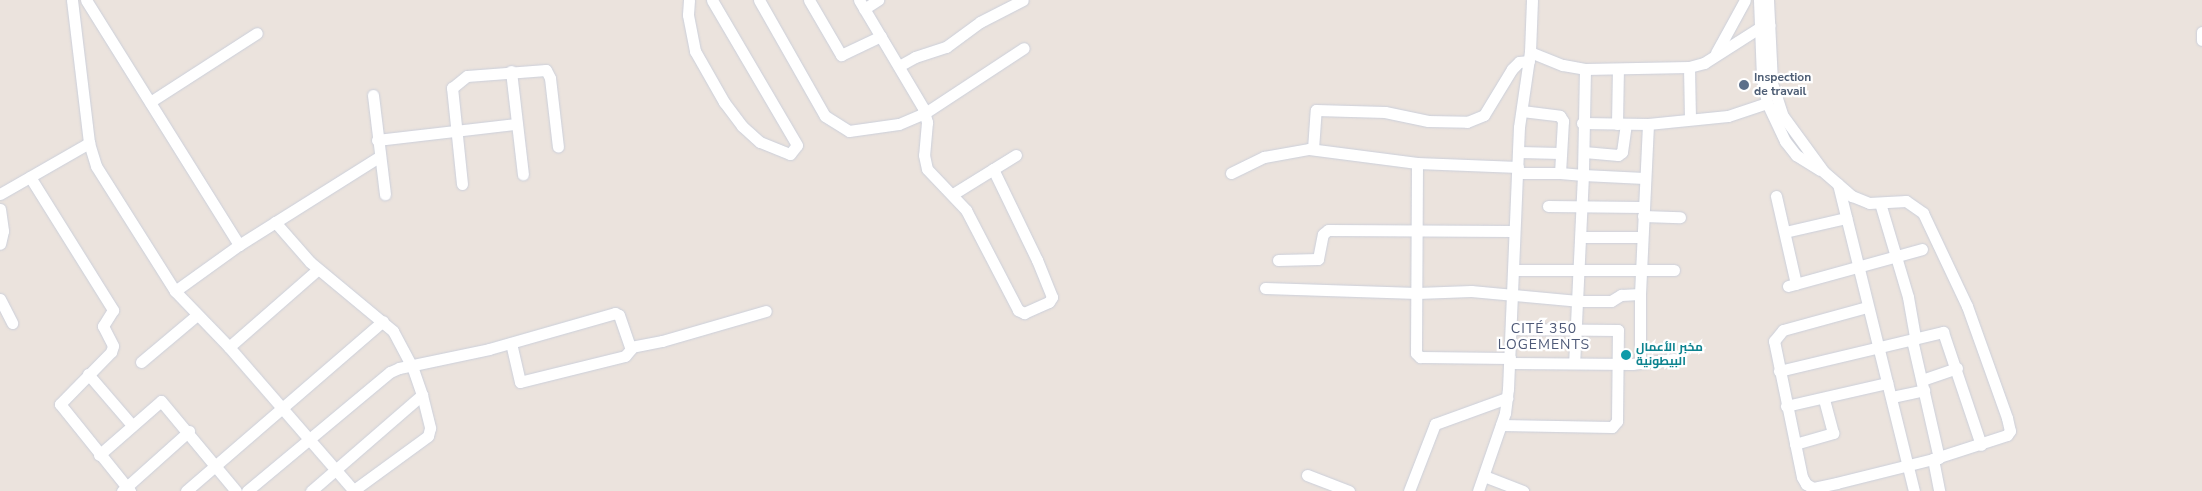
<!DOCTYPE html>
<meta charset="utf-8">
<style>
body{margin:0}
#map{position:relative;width:2202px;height:491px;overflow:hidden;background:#ebe3dd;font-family:"Nunito Sans",Cairo,sans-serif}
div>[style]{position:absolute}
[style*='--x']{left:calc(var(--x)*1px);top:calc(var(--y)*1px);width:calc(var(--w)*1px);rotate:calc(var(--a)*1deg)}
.roads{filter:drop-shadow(0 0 1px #cbcfda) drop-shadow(0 0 1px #cbcfda)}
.minor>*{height:11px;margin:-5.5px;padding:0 5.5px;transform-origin:5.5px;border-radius:5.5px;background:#fff}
.dots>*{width:14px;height:14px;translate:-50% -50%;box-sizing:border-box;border:2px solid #fff;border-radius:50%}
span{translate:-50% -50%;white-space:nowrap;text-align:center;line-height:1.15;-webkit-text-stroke:4.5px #fff;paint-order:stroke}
.service-label{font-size:12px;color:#4e5e75;font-weight:700}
.left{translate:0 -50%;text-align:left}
.culture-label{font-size:12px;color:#0d838f;font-weight:700}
.neighbourhood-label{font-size:14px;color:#4e5977;letter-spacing:1px}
</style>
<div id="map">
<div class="roads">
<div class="minor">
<div style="--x:72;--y:0;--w:144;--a:83.2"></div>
<div style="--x:89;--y:143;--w:24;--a:73"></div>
<div style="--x:96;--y:166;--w:148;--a:57.7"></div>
<div style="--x:175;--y:291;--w:78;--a:46"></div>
<div style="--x:229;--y:347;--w:191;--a:49"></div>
<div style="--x:86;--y:0;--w:289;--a:58"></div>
<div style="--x:689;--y:0;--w:15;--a:94"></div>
<div style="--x:688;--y:15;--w:37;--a:79"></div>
<div style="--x:695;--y:51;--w:59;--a:60.4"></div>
<div style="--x:724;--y:102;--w:30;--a:53"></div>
<div style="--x:742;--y:126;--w:24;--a:42"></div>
<div style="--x:760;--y:142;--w:32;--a:22"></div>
<div style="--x:790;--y:154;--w:11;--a:-52"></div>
<div style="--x:797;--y:145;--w:168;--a:-120.4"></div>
<div style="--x:759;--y:0;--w:133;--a:60.4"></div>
<div style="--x:825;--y:116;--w:28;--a:32"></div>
<div style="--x:849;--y:131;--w:50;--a:-8"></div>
<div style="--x:899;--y:124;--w:28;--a:-23"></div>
<div style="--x:925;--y:113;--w:118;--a:-33.3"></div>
<div style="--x:809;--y:0;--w:64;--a:59.8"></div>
<div style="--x:841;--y:55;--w:44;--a:-25.4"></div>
<div style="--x:859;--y:0;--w:126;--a:59.3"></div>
<div style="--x:923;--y:108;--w:15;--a:74"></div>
<div style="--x:927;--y:122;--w:33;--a:95"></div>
<div style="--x:924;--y:155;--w:14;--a:78"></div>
<div style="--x:927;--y:169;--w:57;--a:46.4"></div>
<div style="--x:966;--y:210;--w:113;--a:62.5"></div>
<div style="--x:1018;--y:310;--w:7;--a:27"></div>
<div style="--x:1024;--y:313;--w:27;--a:-24"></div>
<div style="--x:1049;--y:302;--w:6;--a:-59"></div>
<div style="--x:1052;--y:297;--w:40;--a:-112"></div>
<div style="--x:1037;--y:260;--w:101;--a:-115.8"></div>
<div style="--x:1759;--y:0;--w:79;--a:87.8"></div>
<div style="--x:1762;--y:79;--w:25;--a:78"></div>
<div style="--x:1767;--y:103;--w:42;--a:64.7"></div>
<div style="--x:1785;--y:141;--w:18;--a:52"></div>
<div style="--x:1796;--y:155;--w:28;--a:32"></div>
<div style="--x:1768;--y:0;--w:83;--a:87.2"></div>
<div style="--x:1772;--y:83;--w:35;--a:72"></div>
<div style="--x:1783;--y:116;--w:69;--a:53.8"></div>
<div style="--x:1824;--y:172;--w:37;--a:41"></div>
<div style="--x:1852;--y:196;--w:18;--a:22"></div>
<div style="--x:1869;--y:203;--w:37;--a:-3"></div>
<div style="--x:1906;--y:201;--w:21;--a:35"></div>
<div style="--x:1923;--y:213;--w:103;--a:64.7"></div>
<div style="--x:1967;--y:306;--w:119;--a:70.3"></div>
<div style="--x:2007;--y:418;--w:13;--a:77"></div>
<div style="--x:2010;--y:431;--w:5;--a:127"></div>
<div style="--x:2007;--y:435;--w:78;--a:162"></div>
<div style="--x:1933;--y:459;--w:99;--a:166"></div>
<div style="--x:1837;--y:483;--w:25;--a:168"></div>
<div style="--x:1813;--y:488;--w:8;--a:-150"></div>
<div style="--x:1806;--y:484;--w:8;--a:-120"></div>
<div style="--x:1802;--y:477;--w:139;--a:-101.6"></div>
<div style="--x:1774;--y:341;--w:14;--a:-51"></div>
<div style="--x:1783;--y:330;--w:87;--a:-15.3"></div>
<div style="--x:864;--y:9;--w:17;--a:-33"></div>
<div style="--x:2202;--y:32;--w:8;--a:90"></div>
<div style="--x:1530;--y:52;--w:35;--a:22"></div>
<div style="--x:1563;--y:65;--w:22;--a:10"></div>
<div style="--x:1585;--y:69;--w:104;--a:-1.1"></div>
<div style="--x:1689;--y:67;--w:16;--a:-15"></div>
<div style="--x:1704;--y:63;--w:65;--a:-32.5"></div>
<div style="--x:1759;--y:28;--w:11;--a:-15"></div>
<div style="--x:1716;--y:53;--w:60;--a:-61.3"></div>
<div style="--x:899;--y:66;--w:18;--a:-29"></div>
<div style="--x:915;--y:57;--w:33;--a:-18"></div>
<div style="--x:946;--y:47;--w:42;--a:-36.3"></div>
<div style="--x:980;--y:22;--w:48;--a:-27.1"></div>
<div style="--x:1689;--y:67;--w:51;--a:88.9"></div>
<div style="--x:1585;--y:69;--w:106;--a:91.1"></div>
<div style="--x:1583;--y:175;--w:61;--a:2.8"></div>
<div style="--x:511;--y:71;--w:104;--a:83.4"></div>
<div style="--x:373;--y:95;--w:100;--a:83.1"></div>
<div style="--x:150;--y:102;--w:127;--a:-32.8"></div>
<div style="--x:1522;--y:111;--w:38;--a:7"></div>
<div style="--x:1560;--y:116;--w:6;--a:59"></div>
<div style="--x:1563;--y:121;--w:52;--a:93.3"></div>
<div style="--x:1560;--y:173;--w:23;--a:5"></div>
<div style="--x:1583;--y:175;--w:188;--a:92.7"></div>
<div style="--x:1582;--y:123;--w:66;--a:0.9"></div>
<div style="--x:1617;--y:124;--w:55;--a:-89"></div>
<div style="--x:377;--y:140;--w:140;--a:-6.6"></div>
<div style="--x:1313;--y:149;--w:39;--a:-86"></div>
<div style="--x:1316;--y:110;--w:69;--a:1.7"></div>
<div style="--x:1385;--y:112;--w:44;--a:11.8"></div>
<div style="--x:1428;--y:121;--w:39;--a:1"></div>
<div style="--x:1467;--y:122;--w:18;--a:-22"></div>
<div style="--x:1484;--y:115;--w:54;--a:-58.7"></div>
<div style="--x:1512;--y:69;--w:10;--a:-45"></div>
<div style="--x:1519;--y:62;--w:10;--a:-6"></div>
<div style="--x:1519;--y:152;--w:41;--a:1.4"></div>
<div style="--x:1584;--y:152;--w:34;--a:5"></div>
<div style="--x:1618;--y:155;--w:5;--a:-37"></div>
<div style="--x:1622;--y:152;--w:28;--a:-82"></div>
<div style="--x:1417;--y:163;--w:190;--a:90.3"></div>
<div style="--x:1416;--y:353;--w:6;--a:45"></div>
<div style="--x:1420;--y:357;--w:90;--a:0.6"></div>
<div style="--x:1231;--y:173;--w:37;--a:-26"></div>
<div style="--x:1264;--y:157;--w:46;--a:-10.1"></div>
<div style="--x:1309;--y:149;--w:109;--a:7.4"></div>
<div style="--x:1417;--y:163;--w:101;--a:2.3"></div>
<div style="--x:1518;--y:173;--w:42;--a:0"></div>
<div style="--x:30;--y:177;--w:157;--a:58"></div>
<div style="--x:113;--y:310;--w:19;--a:122"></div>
<div style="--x:103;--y:326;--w:22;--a:63"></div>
<div style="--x:113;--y:346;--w:6;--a:108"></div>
<div style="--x:111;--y:352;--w:73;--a:134.4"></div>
<div style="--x:60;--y:404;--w:112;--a:51.2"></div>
<div style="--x:462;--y:184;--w:97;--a:-95.9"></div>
<div style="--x:452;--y:88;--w:19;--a:-39"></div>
<div style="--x:467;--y:76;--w:79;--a:-4.3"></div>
<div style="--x:546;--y:70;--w:9;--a:63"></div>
<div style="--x:550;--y:78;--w:69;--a:83.4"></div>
<div style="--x:1838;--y:184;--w:316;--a:76.1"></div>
<div style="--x:0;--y:194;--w:103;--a:-29.8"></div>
<div style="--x:953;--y:194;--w:74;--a:-31.8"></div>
<div style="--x:1776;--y:196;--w:90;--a:77.2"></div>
<div style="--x:1880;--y:203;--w:98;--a:73.4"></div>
<div style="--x:1908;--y:297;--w:39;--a:80"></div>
<div style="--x:1915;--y:335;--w:9;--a:103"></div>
<div style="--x:1913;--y:344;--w:117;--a:77.2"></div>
<div style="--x:1548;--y:206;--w:95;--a:0.6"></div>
<div style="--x:0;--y:209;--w:22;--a:82"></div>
<div style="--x:3;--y:231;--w:13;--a:103"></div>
<div style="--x:1643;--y:216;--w:37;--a:2"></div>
<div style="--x:275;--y:222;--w:53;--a:48.8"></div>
<div style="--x:310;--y:262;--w:108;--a:39.7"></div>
<div style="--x:393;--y:331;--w:40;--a:62"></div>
<div style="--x:412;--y:366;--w:31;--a:71"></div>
<div style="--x:422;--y:395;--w:34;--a:76"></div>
<div style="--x:430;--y:428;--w:8;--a:104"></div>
<div style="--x:428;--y:436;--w:92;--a:143.9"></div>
<div style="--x:1785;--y:232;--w:63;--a:-12.9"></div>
<div style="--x:1581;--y:237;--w:61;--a:0"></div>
<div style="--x:1278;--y:260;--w:40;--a:-1.4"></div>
<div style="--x:1318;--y:259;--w:25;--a:-79"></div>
<div style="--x:1323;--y:234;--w:6;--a:-39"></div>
<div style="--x:1328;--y:230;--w:186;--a:0.3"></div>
<div style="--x:1515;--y:270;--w:159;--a:0"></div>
<div style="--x:1788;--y:286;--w:139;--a:-15.4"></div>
<div style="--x:1265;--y:288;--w:152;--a:1.9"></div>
<div style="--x:1417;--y:293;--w:54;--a:-2.1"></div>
<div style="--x:1471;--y:291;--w:107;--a:5.3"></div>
<div style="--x:1578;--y:301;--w:33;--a:0"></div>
<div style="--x:1611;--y:301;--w:12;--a:-31"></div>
<div style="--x:1621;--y:295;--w:19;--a:-3"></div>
<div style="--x:175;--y:291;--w:79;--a:-35.7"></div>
<div style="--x:239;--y:245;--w:165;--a:-32.2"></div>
<div style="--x:0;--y:299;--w:27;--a:63"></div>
<div style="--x:229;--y:347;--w:118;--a:-41.2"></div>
<div style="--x:631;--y:347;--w:32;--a:-11"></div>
<div style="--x:662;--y:341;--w:108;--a:-16.1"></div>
<div style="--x:141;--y:362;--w:73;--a:-40"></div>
<div style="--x:1510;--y:363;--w:122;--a:0.5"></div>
<div style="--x:1632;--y:364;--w:42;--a:-6.8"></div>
<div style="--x:1640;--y:363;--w:69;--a:-90"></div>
<div style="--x:1640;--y:294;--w:170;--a:-87.3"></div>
<div style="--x:1648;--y:124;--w:80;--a:-5.7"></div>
<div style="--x:1728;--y:116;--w:41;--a:-18.4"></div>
<div style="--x:1779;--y:371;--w:169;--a:-13.4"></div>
<div style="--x:1943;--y:332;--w:119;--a:71.4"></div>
<div style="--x:88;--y:374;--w:66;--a:49.3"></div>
<div style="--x:1922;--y:380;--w:37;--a:-19"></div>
<div style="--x:1892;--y:397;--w:33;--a:-12"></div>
<div style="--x:1786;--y:406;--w:104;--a:-12.8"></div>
<div style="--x:1501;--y:425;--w:111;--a:1"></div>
<div style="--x:1612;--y:427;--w:8;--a:-50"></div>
<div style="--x:1617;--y:421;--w:91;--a:-89.4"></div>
<div style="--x:1618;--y:330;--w:107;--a:-179.5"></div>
<div style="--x:1795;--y:444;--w:40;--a:-16"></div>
<div style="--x:1833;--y:433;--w:35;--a:-105"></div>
<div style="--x:99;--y:455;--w:82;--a:-41.1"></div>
<div style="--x:161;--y:401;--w:117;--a:50.2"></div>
<div style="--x:1933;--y:459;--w:33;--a:79"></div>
<div style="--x:1307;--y:475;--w:45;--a:20.9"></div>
<div style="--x:1484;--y:476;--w:42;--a:21"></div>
<div style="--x:122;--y:491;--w:90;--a:-41.8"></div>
<div style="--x:186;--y:491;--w:260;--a:-40.8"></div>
<div style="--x:247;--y:491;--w:186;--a:-39.8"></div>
<div style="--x:390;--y:372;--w:10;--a:-24"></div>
<div style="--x:399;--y:368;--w:92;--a:-11.9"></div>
<div style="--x:489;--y:349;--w:131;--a:-15.9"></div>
<div style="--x:615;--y:313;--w:4;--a:27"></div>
<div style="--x:619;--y:315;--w:36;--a:71"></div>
<div style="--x:631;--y:349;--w:9;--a:131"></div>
<div style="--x:625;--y:356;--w:108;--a:166.1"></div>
<div style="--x:520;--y:382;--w:40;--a:-103"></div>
<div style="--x:311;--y:491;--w:147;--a:-40.9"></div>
<div style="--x:1409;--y:491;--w:72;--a:-68.8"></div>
<div style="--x:1435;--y:424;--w:77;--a:-19.9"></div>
<div style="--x:1478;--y:491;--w:83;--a:-70.9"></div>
<div style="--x:1505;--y:413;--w:24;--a:-83"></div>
<div style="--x:1508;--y:389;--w:262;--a:-87.6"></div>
<div style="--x:1519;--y:127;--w:76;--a:-81.7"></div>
<div style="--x:1530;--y:52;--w:52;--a:-87.8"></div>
</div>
</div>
<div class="dots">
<div style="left:1744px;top:85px;background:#5c6f8a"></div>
<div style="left:1626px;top:355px;background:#0f9aa8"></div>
</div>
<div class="service-label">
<span class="left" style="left:1754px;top:85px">Inspection<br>de travail</span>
</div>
<div class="culture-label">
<span class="left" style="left:1636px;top:355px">مخبر الأعمال<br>البيطونية</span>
</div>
<div class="neighbourhood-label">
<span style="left:1544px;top:337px">CITÉ 350<br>LOGEMENTS</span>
</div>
</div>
